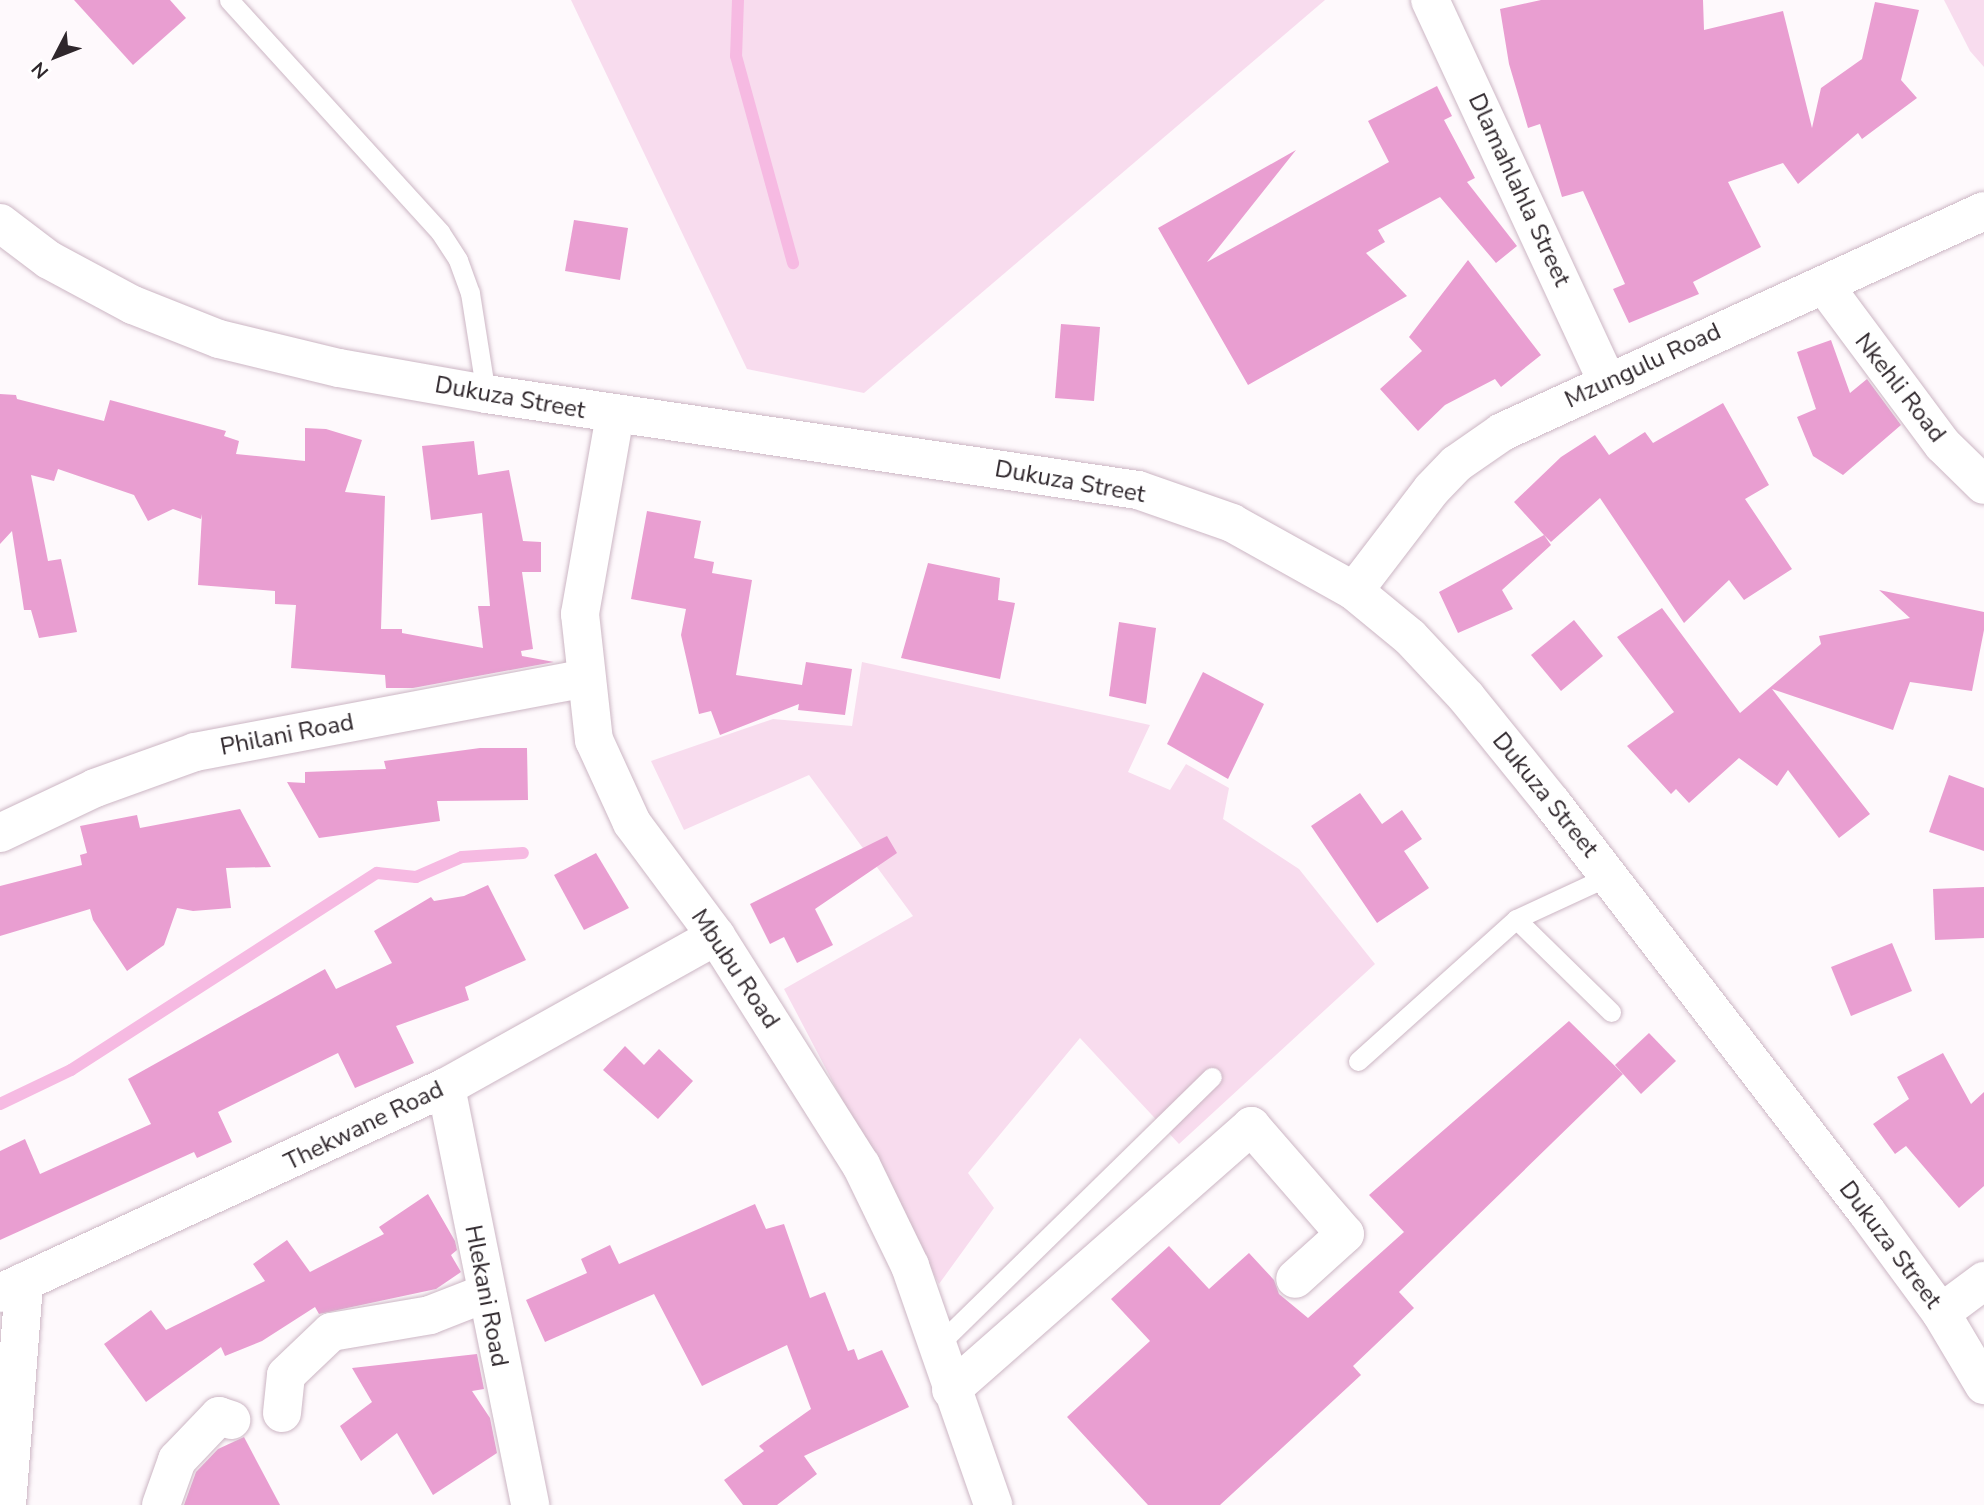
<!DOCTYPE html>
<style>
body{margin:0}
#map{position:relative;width:1984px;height:1505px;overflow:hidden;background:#fef9fc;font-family:"Nunito Sans",sans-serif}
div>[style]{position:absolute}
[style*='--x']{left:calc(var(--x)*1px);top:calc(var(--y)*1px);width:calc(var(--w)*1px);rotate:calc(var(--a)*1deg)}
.green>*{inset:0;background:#f8dcee}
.stream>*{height:12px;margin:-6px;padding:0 6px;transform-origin:6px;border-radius:6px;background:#f6bae2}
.building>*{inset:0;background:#e99ed1}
.roads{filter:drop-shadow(0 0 2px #ccb6c4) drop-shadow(0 0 2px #ccb6c4)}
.service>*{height:19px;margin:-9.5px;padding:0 9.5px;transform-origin:9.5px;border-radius:9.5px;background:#fff}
.minor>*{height:38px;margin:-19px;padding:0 19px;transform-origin:19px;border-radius:19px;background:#fff}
.secondary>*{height:38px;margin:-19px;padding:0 19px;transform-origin:19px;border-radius:19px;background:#fff}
span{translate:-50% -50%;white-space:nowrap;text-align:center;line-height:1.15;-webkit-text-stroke:5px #fff;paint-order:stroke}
.street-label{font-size:24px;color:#2f272c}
.north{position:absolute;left:21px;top:21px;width:70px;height:70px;-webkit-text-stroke:5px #fff;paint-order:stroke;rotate:228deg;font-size:19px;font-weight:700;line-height:28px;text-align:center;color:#2f272c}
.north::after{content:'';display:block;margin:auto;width:24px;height:32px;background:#2f272c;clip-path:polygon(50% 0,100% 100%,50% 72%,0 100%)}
</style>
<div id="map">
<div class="green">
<div style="clip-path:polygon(571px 0,1325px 0,864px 393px,747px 369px)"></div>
<div style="clip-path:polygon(1944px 0,1984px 0,1984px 67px,1970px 51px)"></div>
<div style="clip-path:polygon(862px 662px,1150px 725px,1128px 772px,1170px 790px,1186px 764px,1229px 788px,1223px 819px,1299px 869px,1375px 964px,1179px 1144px,1080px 1038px,968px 1173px,994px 1208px,939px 1284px,784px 989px,913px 916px,809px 775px,684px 830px,651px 761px,773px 719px,852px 726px)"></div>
</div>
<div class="stream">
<div style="--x:738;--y:0;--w:56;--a:92"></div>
<div style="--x:736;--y:56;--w:215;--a:74.6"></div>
<div style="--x:0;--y:1104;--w:79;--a:-25.6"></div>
<div style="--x:71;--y:1070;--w:364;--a:-32.8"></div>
<div style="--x:377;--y:873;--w:39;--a:6"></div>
<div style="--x:416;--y:877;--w:50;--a:-23.5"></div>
<div style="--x:462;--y:857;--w:61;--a:-3.8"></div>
</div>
<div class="building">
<div style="clip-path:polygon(74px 0,170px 0,186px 18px,133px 65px)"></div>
<div style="clip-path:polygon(1541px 0,1703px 0,1704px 30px,1783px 11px,1812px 128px,1821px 88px,1862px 59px,1875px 2px,1919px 10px,1901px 80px,1917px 98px,1862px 139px,1858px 133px,1798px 184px,1783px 163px,1728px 182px,1761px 247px,1693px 282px,1699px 294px,1629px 323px,1613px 289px,1625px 284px,1583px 191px,1562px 197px,1540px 124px,1528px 128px,1509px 64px,1500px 9px)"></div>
<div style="clip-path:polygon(1437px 86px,1452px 116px,1444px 120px,1475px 178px,1467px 182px,1517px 246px,1496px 263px,1440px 197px,1378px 230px,1385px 242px,1366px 253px,1407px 296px,1248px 385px,1158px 228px,1296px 150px,1207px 262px,1389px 162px,1368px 121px)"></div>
<div style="clip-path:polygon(574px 220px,628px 228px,620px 280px,565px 271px)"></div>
<div style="clip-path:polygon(1468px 260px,1541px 355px,1501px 387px,1495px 379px,1445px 405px,1418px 431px,1380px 389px,1422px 351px,1409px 337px)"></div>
<div style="clip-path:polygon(1061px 324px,1100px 327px,1094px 401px,1055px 398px)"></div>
<div style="clip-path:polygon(1831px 340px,1850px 393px,1867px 379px,1901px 425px,1843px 475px,1813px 456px,1797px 417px,1816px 409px,1797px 352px)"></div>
<div style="clip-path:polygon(0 394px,16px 395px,17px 399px,104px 421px,110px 400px,226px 431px,224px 436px,239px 441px,236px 454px,305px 461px,305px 428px,326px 429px,362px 440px,345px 492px,385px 496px,381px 629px,402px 629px,402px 633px,483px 648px,478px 606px,490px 606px,482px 513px,431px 520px,422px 446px,474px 441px,478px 475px,509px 470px,523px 541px,541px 542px,541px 572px,522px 572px,533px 649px,521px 651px,522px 656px,554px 662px,413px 688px,386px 688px,385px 675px,291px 668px,296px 605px,275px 604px,275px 591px,198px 585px,202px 514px,201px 519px,173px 509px,148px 521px,134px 495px,58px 469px,54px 481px,31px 475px,48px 561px,61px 559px,77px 632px,39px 638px,31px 610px,24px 610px,12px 531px,0 544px)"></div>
<div style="clip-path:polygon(1723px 403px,1769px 485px,1745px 499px,1792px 569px,1744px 600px,1729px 580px,1684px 623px,1600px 498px,1551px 542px,1544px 535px,1551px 545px,1502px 590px,1513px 609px,1458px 633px,1439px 592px,1544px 535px,1514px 502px,1561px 457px,1595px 435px,1609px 455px,1645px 432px,1653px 443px)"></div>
<div style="clip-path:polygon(647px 511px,701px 521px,694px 558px,714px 562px,712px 573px,752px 580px,736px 675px,802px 685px,806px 662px,852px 669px,845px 715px,798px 710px,799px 704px,720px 735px,711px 711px,699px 714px,681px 635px,686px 609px,631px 599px)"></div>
<div style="clip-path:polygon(928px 563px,1000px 578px,998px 600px,1015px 603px,1000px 679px,901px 658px)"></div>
<div style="clip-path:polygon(1879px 590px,1984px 612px,1984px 630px,1972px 691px,1910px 682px,1893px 730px,1772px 689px,1870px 814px,1839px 838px,1788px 770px,1777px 786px,1739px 758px,1689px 803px,1676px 789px,1671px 794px,1627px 746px,1674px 712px,1617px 637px,1662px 608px,1740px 713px,1821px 644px,1819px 636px,1910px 618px)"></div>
<div style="clip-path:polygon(1574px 620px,1603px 656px,1561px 691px,1531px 655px)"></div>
<div style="clip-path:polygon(1119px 622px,1156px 628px,1146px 704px,1109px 696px)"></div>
<div style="clip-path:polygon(1203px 672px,1264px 704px,1228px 779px,1167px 744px)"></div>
<div style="clip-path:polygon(480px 748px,527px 748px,528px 800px,437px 801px,440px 821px,319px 838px,287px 782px,305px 783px,305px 772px,386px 769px,384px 761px)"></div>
<div style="clip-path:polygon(1949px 775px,1984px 788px,1984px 851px,1929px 832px)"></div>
<div style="clip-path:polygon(1360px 793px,1382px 824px,1402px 810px,1422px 839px,1404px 851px,1429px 888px,1377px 923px,1311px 826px)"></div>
<div style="clip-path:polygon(240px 809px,271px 867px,226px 868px,231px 908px,193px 911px,177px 908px,164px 945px,127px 971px,93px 920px,90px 909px,0 936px,0 886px,82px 865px,80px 855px,87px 853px,80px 826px,137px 815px,140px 828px)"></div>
<div style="clip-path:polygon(887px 836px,897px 853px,815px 909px,833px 945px,797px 963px,784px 937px,770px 944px,750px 904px)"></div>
<div style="clip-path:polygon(596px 853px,629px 908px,584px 930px,554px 875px)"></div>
<div style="clip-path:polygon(488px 885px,526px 960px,465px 987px,469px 1000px,396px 1026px,414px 1063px,355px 1088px,338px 1053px,218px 1112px,232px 1142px,197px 1158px,194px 1152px,0 1240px,0 1151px,25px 1139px,40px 1174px,151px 1124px,128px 1079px,325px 969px,336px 989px,392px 963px,374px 931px,431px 897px,434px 901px,464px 896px)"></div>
<div style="clip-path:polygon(1984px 887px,1984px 938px,1935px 940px,1933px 889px)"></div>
<div style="clip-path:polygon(1892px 943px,1912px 991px,1851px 1016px,1831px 967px)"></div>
<div style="clip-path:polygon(1569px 1021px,1623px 1074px,1399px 1292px,1414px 1308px,1353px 1366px,1361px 1375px,1220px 1505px,1148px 1505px,1067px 1417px,1150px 1341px,1111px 1299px,1169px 1246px,1209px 1289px,1249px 1253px,1274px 1280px,1279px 1294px,1308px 1318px,1404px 1232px,1369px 1195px)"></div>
<div style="clip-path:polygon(1649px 1033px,1676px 1061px,1641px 1094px,1615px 1065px)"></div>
<div style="clip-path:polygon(625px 1046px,644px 1065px,659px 1049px,693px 1081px,658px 1119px,603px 1070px)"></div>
<div style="clip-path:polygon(1943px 1053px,1971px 1104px,1984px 1092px,1984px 1186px,1959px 1208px,1906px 1146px,1895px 1154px,1873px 1124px,1909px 1099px,1897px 1077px)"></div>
<div style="clip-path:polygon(428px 1194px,455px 1241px,457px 1250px,451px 1255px,461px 1272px,436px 1289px,319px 1314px,315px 1307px,262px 1341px,225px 1356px,221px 1347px,146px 1402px,104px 1344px,151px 1310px,166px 1330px,265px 1281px,253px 1264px,287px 1240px,310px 1272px,384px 1234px,379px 1227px)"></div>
<div style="clip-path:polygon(755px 1204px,766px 1229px,784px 1224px,810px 1298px,825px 1292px,848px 1351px,854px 1349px,858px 1360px,882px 1350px,909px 1407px,804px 1456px,817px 1474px,777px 1505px,743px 1505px,724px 1480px,764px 1451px,759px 1446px,811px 1409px,787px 1345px,702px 1386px,654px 1294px,545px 1342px,526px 1300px,587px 1273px,581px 1259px,610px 1245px,619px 1264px)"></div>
<div style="clip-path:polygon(477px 1354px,484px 1389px,472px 1391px,490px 1418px,497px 1453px,433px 1495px,397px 1433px,361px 1461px,340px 1426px,372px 1402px,352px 1368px)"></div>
<div style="clip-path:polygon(244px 1437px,280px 1505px,184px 1505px,196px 1472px,218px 1449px)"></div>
</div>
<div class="roads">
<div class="service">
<div style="--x:229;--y:0;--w:314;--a:47.7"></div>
<div style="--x:440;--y:232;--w:33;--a:57"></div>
<div style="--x:458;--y:260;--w:35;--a:70"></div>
<div style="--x:470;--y:293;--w:102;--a:81"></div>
<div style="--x:1516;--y:919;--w:133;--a:44.4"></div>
<div style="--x:1358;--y:1061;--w:212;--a:-41.9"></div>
<div style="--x:1516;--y:919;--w:102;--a:-24.8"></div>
<div style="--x:936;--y:1347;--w:386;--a:-44.4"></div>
</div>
<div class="minor">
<div style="--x:1430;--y:0;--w:420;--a:65.1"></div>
<div style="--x:1824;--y:285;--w:199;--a:53.4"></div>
<div style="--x:1943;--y:445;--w:57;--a:44.3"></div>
<div style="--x:615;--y:415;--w:202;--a:100"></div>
<div style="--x:580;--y:614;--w:127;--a:83.7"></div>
<div style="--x:594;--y:740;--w:91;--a:65.4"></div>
<div style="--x:632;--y:823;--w:141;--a:53.4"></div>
<div style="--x:716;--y:936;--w:271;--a:57.7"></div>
<div style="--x:861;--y:1165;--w:112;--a:64.1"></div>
<div style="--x:910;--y:1266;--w:253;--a:70.8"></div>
<div style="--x:1354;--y:591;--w:128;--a:-52.6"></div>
<div style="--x:1432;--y:489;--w:35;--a:-46"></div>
<div style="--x:1456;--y:464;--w:56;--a:-34.8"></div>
<div style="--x:1502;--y:432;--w:530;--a:-24.63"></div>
<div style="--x:0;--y:833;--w:105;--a:-25.3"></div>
<div style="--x:95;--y:788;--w:106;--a:-19.8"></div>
<div style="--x:195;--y:752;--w:398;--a:-10.7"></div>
<div style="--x:446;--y:1087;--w:426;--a:78.6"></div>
<div style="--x:0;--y:1293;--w:491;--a:-24.8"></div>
<div style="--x:446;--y:1087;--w:309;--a:-29.2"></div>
<div style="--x:1941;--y:1313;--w:54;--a:-36.7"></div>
<div style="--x:951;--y:1390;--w:400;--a:-41.3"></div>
<div style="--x:1251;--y:1126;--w:143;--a:49"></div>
<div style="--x:1345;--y:1234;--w:67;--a:138"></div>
<div style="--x:282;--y:1413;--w:38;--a:-84"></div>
<div style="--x:286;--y:1375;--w:62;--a:-43.7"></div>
<div style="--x:331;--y:1332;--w:100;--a:-9.7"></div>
<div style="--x:430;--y:1315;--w:60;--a:-21.4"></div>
<div style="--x:7;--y:1505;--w:224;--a:-85.6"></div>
<div style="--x:161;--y:1505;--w:48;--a:-70.4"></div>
<div style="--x:177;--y:1460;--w:61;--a:-46.3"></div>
<div style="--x:219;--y:1416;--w:13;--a:18"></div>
</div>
<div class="secondary">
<div style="--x:0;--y:223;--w:61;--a:37.1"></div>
<div style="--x:49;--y:260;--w:95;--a:28.2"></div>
<div style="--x:133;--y:305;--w:92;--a:21.6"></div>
<div style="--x:219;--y:339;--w:123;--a:13.6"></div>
<div style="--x:339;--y:368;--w:149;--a:10"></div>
<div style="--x:486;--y:394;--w:659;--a:8.38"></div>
<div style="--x:1138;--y:490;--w:100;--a:19.3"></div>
<div style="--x:1232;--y:523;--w:140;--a:29.1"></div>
<div style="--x:1354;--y:591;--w:72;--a:39.4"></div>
<div style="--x:1410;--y:637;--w:83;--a:46.9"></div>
<div style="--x:1467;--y:698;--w:135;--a:51"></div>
<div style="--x:1552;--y:803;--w:515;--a:52.42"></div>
<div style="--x:1866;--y:1211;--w:127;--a:53.7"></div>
<div style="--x:1941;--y:1313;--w:84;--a:59.2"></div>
</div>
</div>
<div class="street-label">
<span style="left:1519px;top:190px;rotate:65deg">Dlamahlahla Street</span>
<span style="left:1643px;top:366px;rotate:-25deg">Mzungulu Road</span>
<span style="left:1900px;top:388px;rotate:52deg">Nkehli Road</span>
<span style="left:510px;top:398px;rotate:10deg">Dukuza Street</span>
<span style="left:1070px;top:482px;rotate:10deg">Dukuza Street</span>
<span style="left:287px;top:735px;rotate:-11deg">Philani Road</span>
<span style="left:1545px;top:795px;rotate:51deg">Dukuza Street</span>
<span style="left:735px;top:969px;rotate:56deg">Mbubu Road</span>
<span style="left:364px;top:1126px;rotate:-26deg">Thekwane Road</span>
<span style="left:1890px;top:1245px;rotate:53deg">Dukuza Street</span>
<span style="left:486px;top:1296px;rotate:79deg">Hlekani Road</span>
</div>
<div class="north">N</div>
</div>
